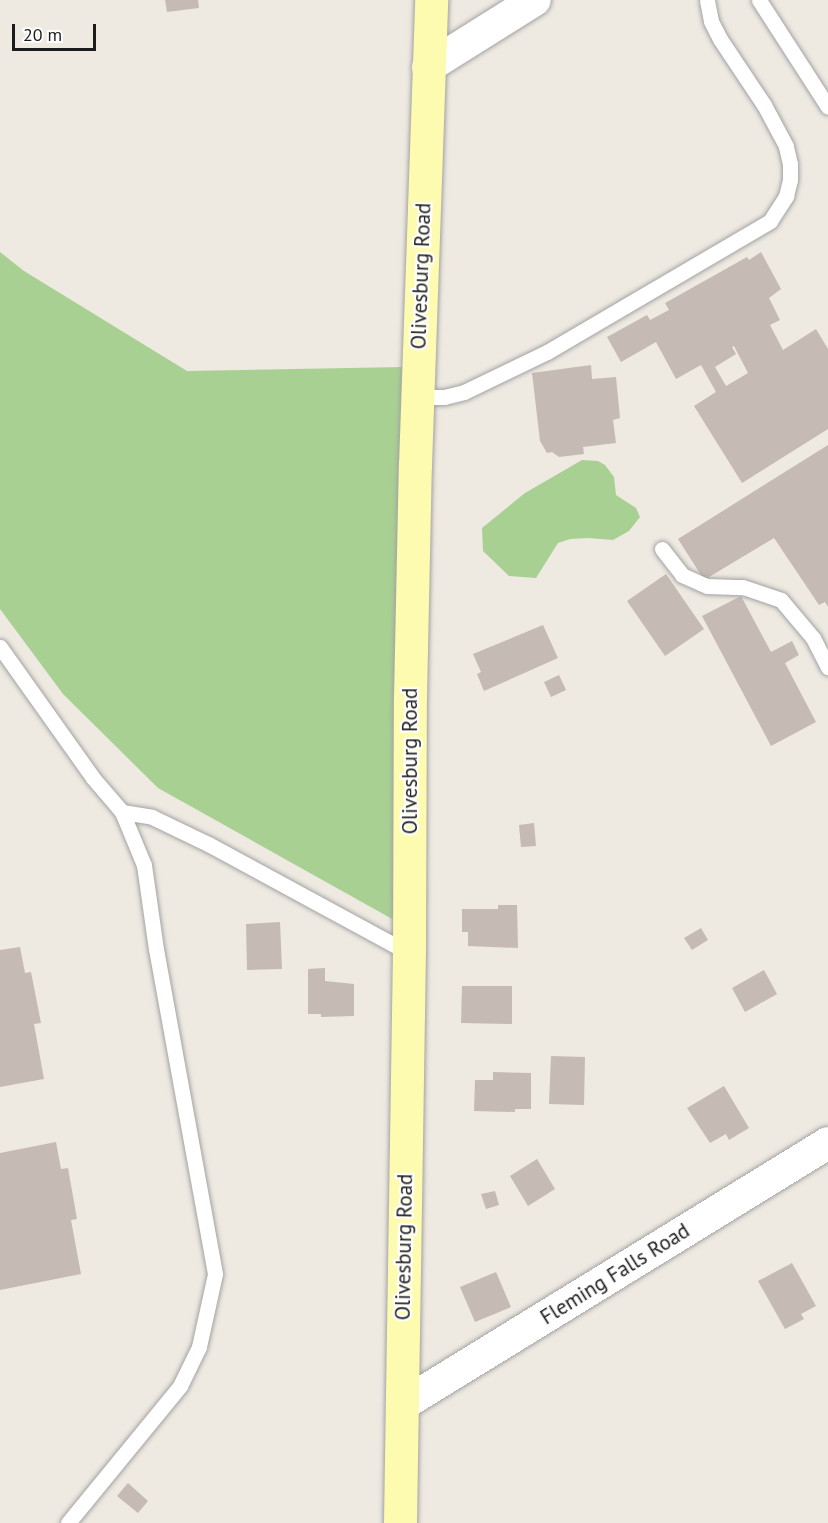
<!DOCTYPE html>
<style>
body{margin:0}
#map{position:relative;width:828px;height:1523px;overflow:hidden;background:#eee9e1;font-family:"PT Sans",sans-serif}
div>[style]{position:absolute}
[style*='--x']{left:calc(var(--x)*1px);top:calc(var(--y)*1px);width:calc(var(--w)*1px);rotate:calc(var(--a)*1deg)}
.forest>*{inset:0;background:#a9d093}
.building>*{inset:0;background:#c6bab4}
.roads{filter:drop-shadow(0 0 2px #a3a3a3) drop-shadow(0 0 2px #a3a3a3)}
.service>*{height:15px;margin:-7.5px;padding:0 7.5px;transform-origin:7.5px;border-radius:7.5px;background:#fff}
.minor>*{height:32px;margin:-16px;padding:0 16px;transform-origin:16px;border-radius:16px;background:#fff}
.secondary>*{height:33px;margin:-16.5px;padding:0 16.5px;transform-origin:16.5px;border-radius:16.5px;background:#fdfbb0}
span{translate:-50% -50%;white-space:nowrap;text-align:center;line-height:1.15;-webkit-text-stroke:4.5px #fff;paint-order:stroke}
.street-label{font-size:21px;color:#1c1c1c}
.scale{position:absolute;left:12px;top:24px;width:84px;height:27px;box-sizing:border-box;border:3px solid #1c1c1c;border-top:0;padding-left:8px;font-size:18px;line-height:21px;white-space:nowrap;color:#1c1c1c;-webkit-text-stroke:4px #fff;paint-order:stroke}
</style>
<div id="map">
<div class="forest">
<div style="clip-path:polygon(0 252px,24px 271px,187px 371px,403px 367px,394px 920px,158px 788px,63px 694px,0 609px)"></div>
<div style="clip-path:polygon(582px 460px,598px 461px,605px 465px,614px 477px,616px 495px,636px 508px,640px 517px,629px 531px,613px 540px,588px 538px,570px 539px,558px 543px,536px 578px,509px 576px,483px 551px,482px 528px,525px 493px)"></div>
</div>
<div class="building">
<div style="clip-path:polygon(165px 0,198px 0,199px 8px,167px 12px)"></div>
<div style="clip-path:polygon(evenodd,761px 252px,781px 289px,769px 298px,780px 320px,770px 325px,783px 350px,816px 329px,828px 349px,828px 429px,742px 483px,694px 406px,716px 392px,701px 365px,676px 379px,656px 342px,621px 362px,607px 337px,647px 315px,650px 320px,669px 310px,665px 303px,747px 257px,749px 260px,761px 252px,734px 346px,748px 373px,726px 386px,715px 367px,736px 354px,732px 347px,734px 346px)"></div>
<div style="clip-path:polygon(591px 365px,592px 379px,616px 377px,620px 418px,613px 420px,616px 443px,583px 447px,584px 454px,559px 457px,552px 452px,547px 453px,540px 441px,532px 373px)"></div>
<div style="clip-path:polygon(828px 445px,828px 607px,825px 602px,819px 605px,774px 538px,704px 580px,678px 539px)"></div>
<div style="clip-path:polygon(666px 574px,704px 629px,665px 656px,627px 601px)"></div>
<div style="clip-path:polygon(741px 596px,771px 652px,792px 641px,799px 655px,785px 663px,816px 722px,771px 746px,702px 616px)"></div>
<div style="clip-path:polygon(543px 625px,558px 658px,484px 691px,477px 674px,481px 672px,473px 654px)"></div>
<div style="clip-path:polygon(559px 675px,566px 690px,551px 697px,544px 682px)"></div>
<div style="clip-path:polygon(534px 823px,536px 846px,521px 847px,519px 825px)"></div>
<div style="clip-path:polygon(498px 905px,517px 905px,518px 948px,468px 946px,468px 932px,462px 932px,462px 909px,498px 909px)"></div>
<div style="clip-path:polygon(280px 922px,282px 969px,247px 970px,246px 924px)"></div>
<div style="clip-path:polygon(701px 928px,708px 940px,692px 950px,684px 938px)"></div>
<div style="clip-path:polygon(20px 947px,25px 973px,31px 972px,41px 1023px,34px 1024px,44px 1079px,0 1087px,0 950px)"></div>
<div style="clip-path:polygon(325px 968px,325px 981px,354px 984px,354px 1016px,321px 1017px,321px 1014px,308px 1014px,308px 969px)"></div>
<div style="clip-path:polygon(764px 970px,777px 994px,745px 1012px,732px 988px)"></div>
<div style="clip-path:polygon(462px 986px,512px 986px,512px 1024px,461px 1023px)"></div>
<div style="clip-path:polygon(551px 1056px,585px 1057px,584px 1105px,549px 1104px)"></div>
<div style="clip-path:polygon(493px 1072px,531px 1073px,531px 1109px,515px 1109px,515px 1112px,474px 1111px,475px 1080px,493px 1080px)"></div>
<div style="clip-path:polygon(724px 1086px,749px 1128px,729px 1140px,726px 1134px,710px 1143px,687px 1108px)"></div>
<div style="clip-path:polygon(56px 1142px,61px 1169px,68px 1168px,77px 1219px,71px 1220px,81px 1274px,0 1290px,0 1153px)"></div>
<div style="clip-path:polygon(537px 1159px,555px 1189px,528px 1206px,510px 1176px)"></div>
<div style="clip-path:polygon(495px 1191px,499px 1205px,486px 1209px,481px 1194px)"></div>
<div style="clip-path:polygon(792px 1263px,816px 1306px,801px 1314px,804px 1319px,785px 1329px,758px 1281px)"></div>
<div style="clip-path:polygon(496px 1272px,511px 1307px,475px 1322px,460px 1287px)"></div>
<div style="clip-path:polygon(128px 1483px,148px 1501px,138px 1513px,117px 1496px)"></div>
</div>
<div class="roads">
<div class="service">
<div style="--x:759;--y:0;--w:127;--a:57.2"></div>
<div style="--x:418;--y:397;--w:26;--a:0"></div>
<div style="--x:444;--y:397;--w:21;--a:-14"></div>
<div style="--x:464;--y:392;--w:92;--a:-25.7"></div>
<div style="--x:547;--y:352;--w:259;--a:-30.4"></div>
<div style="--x:770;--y:221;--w:30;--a:-57"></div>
<div style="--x:786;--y:196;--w:16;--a:-76"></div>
<div style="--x:790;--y:180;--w:16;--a:-90"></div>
<div style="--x:790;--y:164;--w:18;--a:-103"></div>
<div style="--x:786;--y:146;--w:47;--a:-118.2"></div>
<div style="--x:764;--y:105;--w:79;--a:-123.7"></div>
<div style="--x:720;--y:39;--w:20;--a:-117"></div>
<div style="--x:711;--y:21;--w:21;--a:-101"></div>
<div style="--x:662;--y:549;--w:33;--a:52"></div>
<div style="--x:682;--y:575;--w:27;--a:24"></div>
<div style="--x:707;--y:586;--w:36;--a:2"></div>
<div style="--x:743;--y:587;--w:40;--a:18.9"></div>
<div style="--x:781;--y:600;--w:50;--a:49.9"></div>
<div style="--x:813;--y:638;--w:33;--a:63"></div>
<div style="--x:0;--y:647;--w:161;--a:54.6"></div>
<div style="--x:93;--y:778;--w:45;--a:49.5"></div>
<div style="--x:122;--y:812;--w:57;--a:67.5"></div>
<div style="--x:144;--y:865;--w:85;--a:81.9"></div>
<div style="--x:156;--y:949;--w:330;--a:79.7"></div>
<div style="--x:215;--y:1274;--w:75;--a:102.4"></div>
<div style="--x:199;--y:1347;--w:43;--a:116"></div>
<div style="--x:180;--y:1386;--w:177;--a:129.3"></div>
<div style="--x:122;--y:812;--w:30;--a:9"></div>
<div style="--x:152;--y:817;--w:64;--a:25.8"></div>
<div style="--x:210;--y:845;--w:226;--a:28.5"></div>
</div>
<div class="minor">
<div style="--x:428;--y:67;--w:126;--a:-32.1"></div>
<div style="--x:402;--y:1405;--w:500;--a:-31.59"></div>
</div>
<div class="secondary">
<div style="--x:400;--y:1523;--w:570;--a:-89.1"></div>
<div style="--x:409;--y:953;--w:256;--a:-89.8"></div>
<div style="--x:410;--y:697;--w:232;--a:-88.8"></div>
<div style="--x:415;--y:465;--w:465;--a:-88"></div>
</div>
</div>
<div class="street-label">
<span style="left:421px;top:276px;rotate:-88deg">Olivesburg Road</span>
<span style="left:410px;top:761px;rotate:-90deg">Olivesburg Road</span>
<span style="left:404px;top:1247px;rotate:-89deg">Olivesburg Road</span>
<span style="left:615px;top:1274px;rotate:-32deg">Fleming Falls Road</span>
</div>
<div class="scale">20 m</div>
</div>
